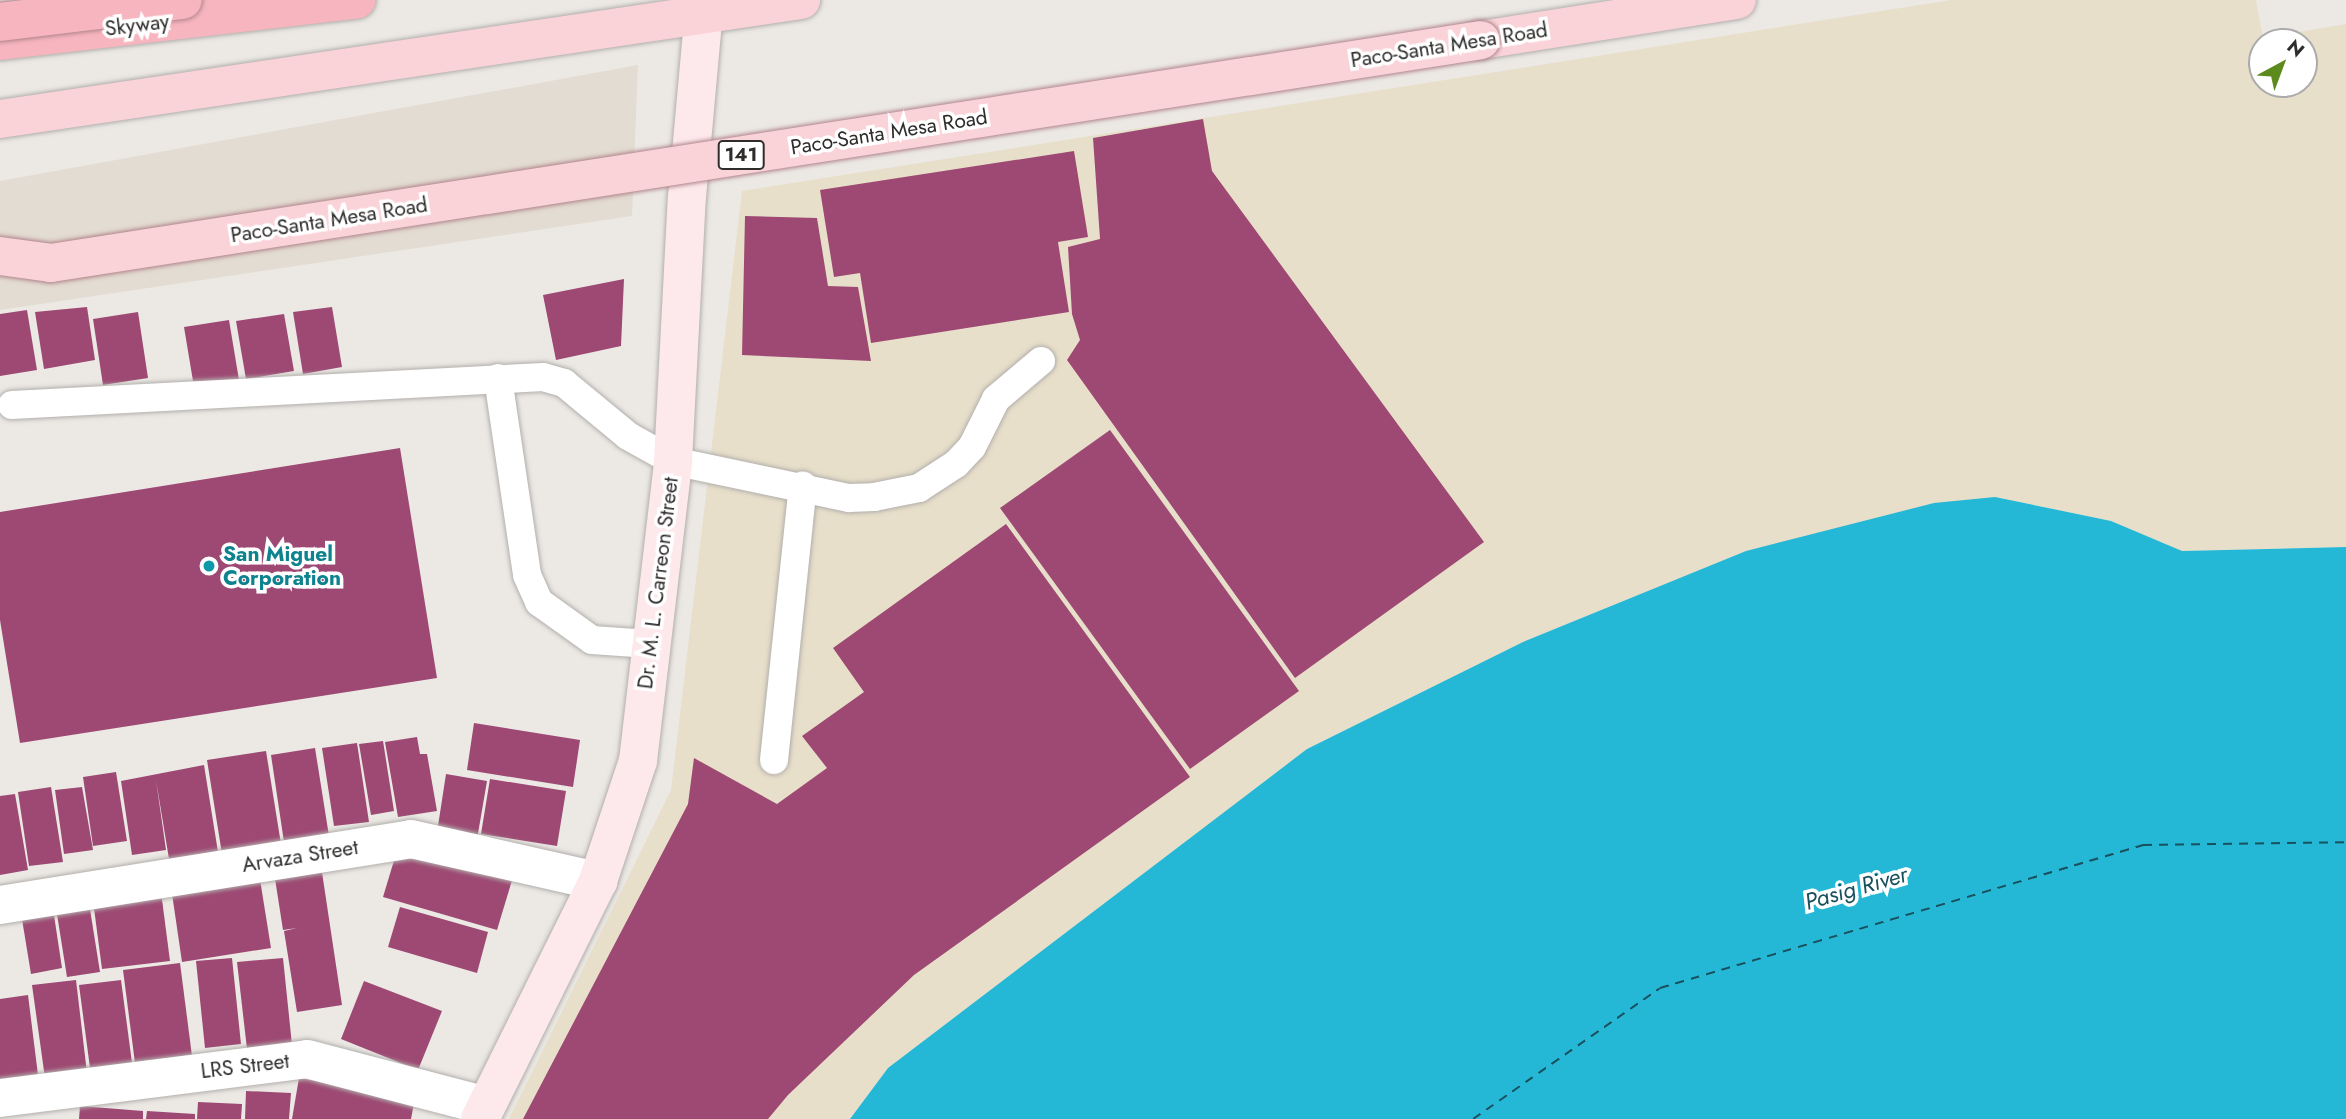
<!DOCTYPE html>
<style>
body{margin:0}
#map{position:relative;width:2346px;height:1119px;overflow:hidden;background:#ece9e5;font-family:Jost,sans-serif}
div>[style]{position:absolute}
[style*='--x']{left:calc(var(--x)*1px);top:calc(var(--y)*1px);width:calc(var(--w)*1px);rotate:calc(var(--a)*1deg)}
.built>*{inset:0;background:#e3dcd2}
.industrial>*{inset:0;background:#e8dfca}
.water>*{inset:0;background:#24b7d6}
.ferry>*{height:2px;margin-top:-1px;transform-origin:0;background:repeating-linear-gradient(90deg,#18505d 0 9px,transparent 0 16px)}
.building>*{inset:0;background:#9d4973}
.roads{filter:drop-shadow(0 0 2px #b2afac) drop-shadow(0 0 2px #b2afac)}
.lane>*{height:28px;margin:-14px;padding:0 14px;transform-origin:14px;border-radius:14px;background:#fff}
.street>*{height:38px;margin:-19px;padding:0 19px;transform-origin:19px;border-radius:19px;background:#fff}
.secondary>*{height:38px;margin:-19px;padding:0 19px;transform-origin:19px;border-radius:19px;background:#fde9ec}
.primary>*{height:38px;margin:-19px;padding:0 19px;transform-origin:19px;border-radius:19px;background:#fad3d9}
.highway>*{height:38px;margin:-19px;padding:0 19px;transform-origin:19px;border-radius:19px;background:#f7b5bf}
.bridges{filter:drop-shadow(0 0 2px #b1858c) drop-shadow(0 0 2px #b1858c)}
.primary-bridge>*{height:38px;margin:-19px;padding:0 19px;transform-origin:19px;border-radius:19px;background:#fad3d9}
.highway-bridge>*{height:38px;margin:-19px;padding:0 19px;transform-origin:19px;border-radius:19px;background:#f7b5bf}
.dots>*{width:19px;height:19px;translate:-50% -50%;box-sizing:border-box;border:4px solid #fff;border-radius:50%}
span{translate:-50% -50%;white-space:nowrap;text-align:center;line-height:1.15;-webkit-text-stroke:7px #fff;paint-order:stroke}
.shield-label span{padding:2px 5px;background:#fff;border:2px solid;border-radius:5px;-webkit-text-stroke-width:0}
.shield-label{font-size:19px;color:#2e2d2c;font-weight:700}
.street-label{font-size:21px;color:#2e2d2c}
.culture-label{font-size:21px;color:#0d838f;font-weight:700}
.left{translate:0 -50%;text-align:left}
.water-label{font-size:23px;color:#18505d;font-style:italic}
.north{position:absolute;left:2248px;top:28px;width:70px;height:70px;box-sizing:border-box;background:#fff;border:2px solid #ababab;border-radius:50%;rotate:41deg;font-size:19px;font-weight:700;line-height:28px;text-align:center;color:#2e2d2c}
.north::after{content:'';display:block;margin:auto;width:24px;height:32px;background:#5d8a1c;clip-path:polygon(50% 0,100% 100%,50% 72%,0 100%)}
</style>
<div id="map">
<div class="built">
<div style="clip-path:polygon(638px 65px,632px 216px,0 310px,0 181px)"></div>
</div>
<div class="industrial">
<div style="clip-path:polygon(evenodd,1951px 0,2256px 0,2263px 38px,2346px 24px,2346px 547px,2181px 551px,2111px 521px,1995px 497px,1746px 551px,1523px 642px,1307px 749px,888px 1068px,850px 1119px,509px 1119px,671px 790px,742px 191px,1951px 0,2262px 42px,2304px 42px,2304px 84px,2262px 84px,2262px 42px)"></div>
</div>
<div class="water">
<div style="clip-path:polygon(1995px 497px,2111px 521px,2182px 551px,2346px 547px,2346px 1119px,850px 1119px,888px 1068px,1307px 749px,1523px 642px,1746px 551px,1934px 503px)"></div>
</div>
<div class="ferry">
<div style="--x:1473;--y:1119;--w:228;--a:-35"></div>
<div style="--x:1660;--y:988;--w:504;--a:-16.49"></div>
<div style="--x:2143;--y:845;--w:203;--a:-0.8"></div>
</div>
<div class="building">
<div style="clip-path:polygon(1203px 119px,1212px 171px,1484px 542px,1295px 678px,1067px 360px,1080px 340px,1072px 314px,1068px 247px,1100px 239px,1093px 138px)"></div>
<div style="clip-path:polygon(1074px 151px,1088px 237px,1058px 242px,1069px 312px,871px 343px,860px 273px,834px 277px,820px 190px)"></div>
<div style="clip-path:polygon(745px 216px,817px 218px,828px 286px,858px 287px,871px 361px,742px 355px)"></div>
<div style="clip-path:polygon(624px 279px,621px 346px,556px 360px,543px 295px)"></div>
<div style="clip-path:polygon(87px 307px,95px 360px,44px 369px,35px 312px)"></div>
<div style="clip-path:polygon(332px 307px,342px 367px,303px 374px,293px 312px)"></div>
<div style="clip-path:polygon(27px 310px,37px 370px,0 376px,0 314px)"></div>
<div style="clip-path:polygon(138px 312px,148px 378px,103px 385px,93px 319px)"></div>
<div style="clip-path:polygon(284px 314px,294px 371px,246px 379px,236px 321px)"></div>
<div style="clip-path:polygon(229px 320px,239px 380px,194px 387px,184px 327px)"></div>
<div style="clip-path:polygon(1110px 430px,1299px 691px,1190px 769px,1000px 508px)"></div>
<div style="clip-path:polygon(400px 448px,437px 678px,20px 743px,0 620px,0 512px)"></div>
<div style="clip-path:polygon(1006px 524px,1190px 777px,914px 975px,788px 1095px,768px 1119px,523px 1119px,688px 804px,694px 758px,777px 804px,827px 768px,802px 736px,864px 692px,833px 648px)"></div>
<div style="clip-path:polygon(474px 723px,580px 740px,573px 787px,467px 770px)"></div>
<div style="clip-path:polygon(417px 737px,420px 754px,427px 754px,437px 811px,398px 817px,385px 742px)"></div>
<div style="clip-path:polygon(383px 741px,394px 811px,371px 815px,359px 744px)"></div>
<div style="clip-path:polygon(357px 743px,369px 822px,334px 826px,322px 748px)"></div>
<div style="clip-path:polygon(315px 748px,329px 836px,284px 842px,271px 755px)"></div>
<div style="clip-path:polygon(266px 751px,281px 844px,222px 854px,207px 760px)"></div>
<div style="clip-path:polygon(204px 765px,218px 852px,169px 859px,156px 780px,166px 850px,132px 855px,121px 781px)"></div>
<div style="clip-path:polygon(116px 772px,127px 841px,93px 846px,83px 777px)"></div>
<div style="clip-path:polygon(446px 774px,487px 781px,476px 845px,436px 839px)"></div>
<div style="clip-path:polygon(490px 779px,566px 791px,557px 846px,481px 834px)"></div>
<div style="clip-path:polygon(51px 787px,63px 862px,29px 866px,18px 792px)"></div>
<div style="clip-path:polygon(82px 787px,93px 850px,64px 854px,55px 790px)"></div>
<div style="clip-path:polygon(15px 794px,28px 870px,0 875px,0 796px)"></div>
<div style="clip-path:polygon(399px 844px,513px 877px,497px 930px,383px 897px)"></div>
<div style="clip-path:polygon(320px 859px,342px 1005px,297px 1012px,284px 931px,297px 928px,283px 930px,273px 866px)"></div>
<div style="clip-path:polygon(258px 867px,271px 948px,182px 962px,170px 880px)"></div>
<div style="clip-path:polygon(160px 884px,170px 961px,102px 969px,92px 893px)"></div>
<div style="clip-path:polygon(52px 902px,62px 968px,31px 974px,20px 907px)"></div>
<div style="clip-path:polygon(89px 903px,100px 972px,67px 977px,56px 908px)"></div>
<div style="clip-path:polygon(400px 907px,488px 932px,477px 973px,388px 947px)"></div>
<div style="clip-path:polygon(232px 958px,241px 1044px,205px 1048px,196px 961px)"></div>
<div style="clip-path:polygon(283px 958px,292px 1045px,247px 1049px,237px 962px)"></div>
<div style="clip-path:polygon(180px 963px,192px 1056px,135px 1063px,123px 970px)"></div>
<div style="clip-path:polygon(76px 980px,87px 1073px,45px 1078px,32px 985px)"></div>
<div style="clip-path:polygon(121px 980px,134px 1078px,92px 1083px,79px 985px)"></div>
<div style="clip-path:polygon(364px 981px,442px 1011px,418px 1070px,341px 1039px)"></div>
<div style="clip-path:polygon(28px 995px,39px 1083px,0 1088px,0 999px)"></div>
<div style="clip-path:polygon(299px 1078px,415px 1098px,411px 1119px,292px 1119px)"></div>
<div style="clip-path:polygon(246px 1091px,291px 1093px,289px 1119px,245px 1119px)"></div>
<div style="clip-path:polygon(198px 1102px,242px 1104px,241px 1119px,197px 1119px)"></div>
<div style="clip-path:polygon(80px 1106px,143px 1111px,143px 1119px,79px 1119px)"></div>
<div style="clip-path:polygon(147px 1111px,195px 1114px,195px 1119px,146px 1119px)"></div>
</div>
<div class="roads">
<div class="lane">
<div style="--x:498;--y:378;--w:199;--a:81.6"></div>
<div style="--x:527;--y:575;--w:30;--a:66"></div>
<div style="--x:539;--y:602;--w:65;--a:35.6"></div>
<div style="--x:592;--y:640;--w:58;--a:3.9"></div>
<div style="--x:12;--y:405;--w:532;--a:-3.02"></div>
<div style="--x:543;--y:377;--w:22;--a:16"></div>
<div style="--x:564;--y:383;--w:83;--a:39.6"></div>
<div style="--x:628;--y:436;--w:51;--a:29.1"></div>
<div style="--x:673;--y:461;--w:180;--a:11.9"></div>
<div style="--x:849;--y:498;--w:25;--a:-2"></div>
<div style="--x:874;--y:497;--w:46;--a:-11.3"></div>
<div style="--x:919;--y:488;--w:44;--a:-33"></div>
<div style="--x:956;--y:464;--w:23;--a:-47"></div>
<div style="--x:972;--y:447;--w:54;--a:-63.4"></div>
<div style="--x:996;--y:399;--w:59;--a:-40.2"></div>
<div style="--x:774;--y:760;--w:276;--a:-84"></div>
</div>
<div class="street">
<div style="--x:0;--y:905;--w:416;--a:-9.1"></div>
<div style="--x:411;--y:839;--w:192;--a:12.7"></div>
<div style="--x:0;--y:1098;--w:309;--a:-7.2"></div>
<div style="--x:307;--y:1059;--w:185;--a:14.7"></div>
</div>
<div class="secondary">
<div style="--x:480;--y:1119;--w:266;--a:-63.6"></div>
<div style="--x:598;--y:881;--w:126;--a:-71.6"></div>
<div style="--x:638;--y:761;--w:302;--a:-83.3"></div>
<div style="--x:673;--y:461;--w:264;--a:-87"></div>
<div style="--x:687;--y:197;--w:198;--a:-84.8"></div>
</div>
<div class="primary">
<div style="--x:1481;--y:40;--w:259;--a:-8.9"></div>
<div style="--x:0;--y:119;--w:810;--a:-8.45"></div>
</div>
<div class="highway">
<div style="--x:0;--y:41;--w:359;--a:-6.6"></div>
</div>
</div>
<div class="bridges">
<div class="primary-bridge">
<div style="--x:0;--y:256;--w:51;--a:7.8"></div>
<div style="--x:51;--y:263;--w:1447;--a:-8.86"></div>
</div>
<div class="highway-bridge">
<div style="--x:0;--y:22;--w:184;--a:-6.9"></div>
</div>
</div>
<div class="dots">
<div style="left:209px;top:566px;background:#0f9aa8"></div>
</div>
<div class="shield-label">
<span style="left:741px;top:155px">141</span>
</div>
<div class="street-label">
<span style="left:137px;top:25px;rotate:-7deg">Skyway</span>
<span style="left:1449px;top:45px;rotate:-9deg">Paco-Santa Mesa Road</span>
<span style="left:889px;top:132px;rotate:-9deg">Paco-Santa Mesa Road</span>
<span style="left:329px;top:220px;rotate:-9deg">Paco-Santa Mesa Road</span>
<span style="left:658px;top:583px;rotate:-83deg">Dr. M. L. Carreon Street</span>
<span style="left:300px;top:856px;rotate:-9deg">Arvaza Street</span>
<span style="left:245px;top:1066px;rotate:-7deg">LRS Street</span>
</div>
<div class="culture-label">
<span class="left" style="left:223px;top:566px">San Miguel<br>Corporation</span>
</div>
<div class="water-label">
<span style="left:1856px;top:888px;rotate:-16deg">Pasig River</span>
</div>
<div class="north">N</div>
</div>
